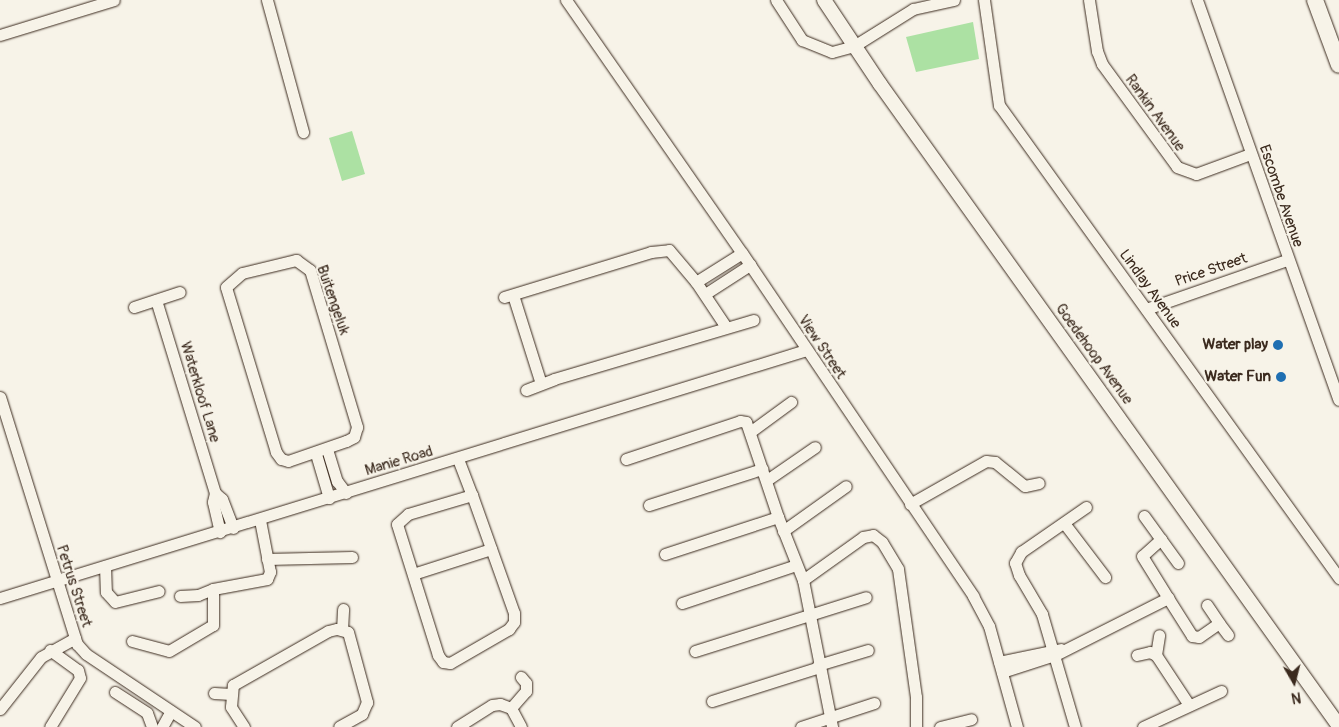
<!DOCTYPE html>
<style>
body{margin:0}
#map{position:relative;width:1339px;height:727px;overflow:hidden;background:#f7f3e8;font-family:Pangolin,sans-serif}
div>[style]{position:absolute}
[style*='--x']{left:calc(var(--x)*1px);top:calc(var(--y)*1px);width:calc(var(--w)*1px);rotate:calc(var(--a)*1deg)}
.green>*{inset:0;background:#ace1a3}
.roads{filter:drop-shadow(0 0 1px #3b2a1e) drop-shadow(0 0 1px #3b2a1e)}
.minor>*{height:11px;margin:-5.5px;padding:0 5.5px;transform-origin:5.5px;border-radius:5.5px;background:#f7f3e8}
.major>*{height:14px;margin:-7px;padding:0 7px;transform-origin:7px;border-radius:7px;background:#f7f3e8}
.highway>*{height:16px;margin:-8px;padding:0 8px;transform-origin:8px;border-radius:8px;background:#f7f3e8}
.dots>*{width:14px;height:14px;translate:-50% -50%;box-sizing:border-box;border:2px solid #f7f3e8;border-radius:50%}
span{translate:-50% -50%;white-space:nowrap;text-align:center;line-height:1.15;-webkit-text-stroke:4.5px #f7f3e8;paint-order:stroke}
.street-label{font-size:15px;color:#3b2a1e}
.poi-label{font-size:15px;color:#3b2a1e;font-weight:700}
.right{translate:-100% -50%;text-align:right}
.north{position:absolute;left:1269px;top:657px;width:50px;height:50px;-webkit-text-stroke:4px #f7f3e8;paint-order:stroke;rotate:172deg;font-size:14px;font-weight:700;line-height:20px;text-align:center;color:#3b2a1e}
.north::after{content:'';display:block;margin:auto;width:18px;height:22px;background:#3b2a1e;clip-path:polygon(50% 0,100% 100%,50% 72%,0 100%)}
</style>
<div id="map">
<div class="green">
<div style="clip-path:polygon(973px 22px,979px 59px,916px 72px,906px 37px)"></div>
<div style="clip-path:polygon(352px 131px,365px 174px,342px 181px,329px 138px)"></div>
</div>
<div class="roads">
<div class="minor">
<div style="--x:267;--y:0;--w:137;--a:74.7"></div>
<div style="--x:566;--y:0;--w:308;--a:55.2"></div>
<div style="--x:742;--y:253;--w:414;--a:56"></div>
<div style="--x:973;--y:596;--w:34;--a:62"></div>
<div style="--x:989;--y:626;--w:105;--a:74.5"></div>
<div style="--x:776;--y:0;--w:48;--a:57"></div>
<div style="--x:802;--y:40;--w:32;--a:22"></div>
<div style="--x:832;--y:52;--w:23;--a:-15"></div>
<div style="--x:854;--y:46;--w:70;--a:-32.1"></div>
<div style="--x:913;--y:9;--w:42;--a:-12.4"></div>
<div style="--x:984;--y:0;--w:106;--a:81.9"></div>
<div style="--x:999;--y:105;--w:583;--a:54.29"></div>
<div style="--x:1089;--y:0;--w:52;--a:81.1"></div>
<div style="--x:1097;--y:51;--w:14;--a:69"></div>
<div style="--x:1102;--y:64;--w:127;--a:53.9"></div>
<div style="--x:1177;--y:167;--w:20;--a:20"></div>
<div style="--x:1196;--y:174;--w:58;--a:-20.3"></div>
<div style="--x:1197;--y:0;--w:424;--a:70.5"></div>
<div style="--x:0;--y:35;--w:119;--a:-17.1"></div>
<div style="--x:296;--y:260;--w:17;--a:36"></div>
<div style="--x:310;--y:270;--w:164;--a:73.3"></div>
<div style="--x:357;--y:427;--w:10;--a:107"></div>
<div style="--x:354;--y:437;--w:9;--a:153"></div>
<div style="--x:346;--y:441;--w:61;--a:161"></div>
<div style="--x:288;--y:461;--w:7;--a:-164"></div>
<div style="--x:281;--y:459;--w:9;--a:-126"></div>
<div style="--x:276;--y:452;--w:172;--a:-106.9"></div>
<div style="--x:226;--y:287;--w:21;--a:-41"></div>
<div style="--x:242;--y:273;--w:56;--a:-13.5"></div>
<div style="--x:696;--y:282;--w:54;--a:-32.2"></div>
<div style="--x:705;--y:294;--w:54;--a:-32.8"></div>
<div style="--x:513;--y:295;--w:93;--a:72.5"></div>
<div style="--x:504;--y:297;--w:154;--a:-17"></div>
<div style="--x:651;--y:252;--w:18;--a:-6"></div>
<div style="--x:669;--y:250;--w:42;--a:49.8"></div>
<div style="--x:696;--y:282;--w:54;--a:56.3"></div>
<div style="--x:156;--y:300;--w:202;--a:73"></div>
<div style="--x:215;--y:493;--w:9;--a:103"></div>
<div style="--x:213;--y:502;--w:31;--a:77"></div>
<div style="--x:134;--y:307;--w:48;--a:-18.1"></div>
<div style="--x:1146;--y:309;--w:149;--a:-19.2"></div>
<div style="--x:526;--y:390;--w:30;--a:-21"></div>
<div style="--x:554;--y:379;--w:208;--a:-16.5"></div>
<div style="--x:0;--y:397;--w:259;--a:72.7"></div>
<div style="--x:77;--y:644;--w:13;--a:48"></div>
<div style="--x:86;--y:654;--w:131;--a:33.8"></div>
<div style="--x:750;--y:432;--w:51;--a:-36.2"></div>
<div style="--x:327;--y:449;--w:34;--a:73"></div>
<div style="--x:337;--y:481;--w:15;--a:53"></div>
<div style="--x:316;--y:454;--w:46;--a:73.5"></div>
<div style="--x:458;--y:459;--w:39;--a:69"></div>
<div style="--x:472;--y:495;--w:125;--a:70.4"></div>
<div style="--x:514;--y:613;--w:9;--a:90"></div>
<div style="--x:514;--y:622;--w:9;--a:126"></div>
<div style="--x:509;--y:629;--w:68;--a:150"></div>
<div style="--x:450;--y:663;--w:7;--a:-172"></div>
<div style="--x:443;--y:662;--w:9;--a:-126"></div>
<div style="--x:438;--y:655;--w:137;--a:-107.4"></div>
<div style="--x:397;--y:524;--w:15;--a:-42"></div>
<div style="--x:408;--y:514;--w:67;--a:-16.5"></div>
<div style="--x:626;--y:459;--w:120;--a:-18.4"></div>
<div style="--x:740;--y:421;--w:6;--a:9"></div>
<div style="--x:746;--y:422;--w:100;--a:71.4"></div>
<div style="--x:778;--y:517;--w:68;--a:68.4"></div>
<div style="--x:803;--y:580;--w:150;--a:78.8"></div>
<div style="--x:767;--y:480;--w:58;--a:-34.5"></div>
<div style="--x:215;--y:493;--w:9;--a:41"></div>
<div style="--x:222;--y:499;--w:31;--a:69"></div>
<div style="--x:910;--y:504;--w:87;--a:-29.5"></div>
<div style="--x:986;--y:461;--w:9;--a:6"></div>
<div style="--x:995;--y:462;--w:38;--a:39"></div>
<div style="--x:1025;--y:486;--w:14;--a:-12"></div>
<div style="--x:649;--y:505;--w:119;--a:-17.7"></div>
<div style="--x:1144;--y:516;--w:58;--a:54.1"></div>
<div style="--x:1064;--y:523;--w:68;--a:52.8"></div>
<div style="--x:783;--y:531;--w:77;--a:-35.5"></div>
<div style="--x:1161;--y:539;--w:25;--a:138"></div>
<div style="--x:1142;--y:556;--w:49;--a:58.2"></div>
<div style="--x:665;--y:554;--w:119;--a:-18.1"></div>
<div style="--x:267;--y:559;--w:85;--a:-1.3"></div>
<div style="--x:105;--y:566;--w:26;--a:88"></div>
<div style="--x:106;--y:592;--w:13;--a:48"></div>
<div style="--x:115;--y:602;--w:45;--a:-14"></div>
<div style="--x:413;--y:574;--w:82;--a:-17.8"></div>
<div style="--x:803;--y:580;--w:74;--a:-35.6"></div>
<div style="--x:863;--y:537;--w:10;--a:-11"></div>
<div style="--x:873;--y:535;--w:11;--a:38"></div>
<div style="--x:882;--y:542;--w:31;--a:59"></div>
<div style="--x:898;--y:569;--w:129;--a:82"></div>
<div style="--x:916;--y:697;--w:30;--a:90"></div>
<div style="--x:180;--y:596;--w:18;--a:-3"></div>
<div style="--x:198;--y:595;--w:16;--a:-22"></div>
<div style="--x:0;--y:598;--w:843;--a:-17.1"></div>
<div style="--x:682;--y:603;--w:120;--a:-18.4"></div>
<div style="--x:1207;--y:605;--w:22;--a:56"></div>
<div style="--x:342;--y:630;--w:21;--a:-87"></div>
<div style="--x:132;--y:641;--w:38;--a:15"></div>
<div style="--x:169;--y:651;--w:51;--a:-30.6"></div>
<div style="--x:213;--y:625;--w:36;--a:-90"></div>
<div style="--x:213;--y:589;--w:55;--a:-10.5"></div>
<div style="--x:267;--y:579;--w:8;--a:-67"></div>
<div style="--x:270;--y:572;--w:53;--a:-100.9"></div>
<div style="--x:50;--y:650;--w:34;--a:36"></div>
<div style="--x:78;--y:670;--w:8;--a:76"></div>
<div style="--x:80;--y:678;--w:57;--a:121.5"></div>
<div style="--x:695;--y:651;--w:179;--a:-17.5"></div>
<div style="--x:1137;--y:655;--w:13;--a:-13"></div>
<div style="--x:1150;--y:652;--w:7;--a:27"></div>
<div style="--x:1156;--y:655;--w:60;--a:56.6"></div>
<div style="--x:1156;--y:655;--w:20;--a:-81"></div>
<div style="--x:999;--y:662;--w:63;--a:-11.8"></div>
<div style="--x:818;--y:665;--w:52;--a:-16.7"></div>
<div style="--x:1002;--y:672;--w:56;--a:-17.8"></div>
<div style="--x:1055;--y:655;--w:127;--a:-26.8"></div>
<div style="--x:1168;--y:598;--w:45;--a:57.7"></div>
<div style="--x:1192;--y:636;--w:7;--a:8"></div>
<div style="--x:1199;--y:637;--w:24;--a:-35"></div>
<div style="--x:1219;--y:623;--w:15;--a:53"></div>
<div style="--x:115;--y:692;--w:38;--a:33"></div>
<div style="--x:147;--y:713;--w:15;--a:70"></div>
<div style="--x:214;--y:693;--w:17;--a:3"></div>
<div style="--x:712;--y:701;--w:112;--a:-17.6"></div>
<div style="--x:511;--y:708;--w:23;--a:-49"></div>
<div style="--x:526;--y:691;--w:8;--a:-90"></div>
<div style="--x:526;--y:683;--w:8;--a:-130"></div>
<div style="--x:0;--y:709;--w:66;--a:-51.7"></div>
<div style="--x:41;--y:657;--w:39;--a:-29"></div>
<div style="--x:162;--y:727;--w:18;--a:-61"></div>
<div style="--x:244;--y:727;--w:24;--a:-123"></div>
<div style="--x:231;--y:707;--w:22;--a:-85"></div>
<div style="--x:233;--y:685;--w:109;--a:-29.6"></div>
<div style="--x:328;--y:631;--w:9;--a:-13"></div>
<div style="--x:337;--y:629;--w:11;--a:15"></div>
<div style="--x:348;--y:632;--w:73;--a:74.8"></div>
<div style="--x:367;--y:702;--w:13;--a:113"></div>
<div style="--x:362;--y:714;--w:26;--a:151"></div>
<div style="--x:457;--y:727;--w:41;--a:-32.2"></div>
<div style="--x:492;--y:705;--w:8;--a:-7"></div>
<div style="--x:500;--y:704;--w:12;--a:20"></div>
<div style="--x:511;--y:708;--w:21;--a:62"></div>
<div style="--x:801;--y:727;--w:77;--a:-18.2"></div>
<div style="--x:940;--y:727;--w:32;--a:-14"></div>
<div style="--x:1075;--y:727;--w:118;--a:-106.3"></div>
<div style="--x:1042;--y:614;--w:45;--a:-120.5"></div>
<div style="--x:1019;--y:575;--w:13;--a:-108"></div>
<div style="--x:1015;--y:563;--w:13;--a:-61"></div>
<div style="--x:1021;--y:552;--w:79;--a:-34.7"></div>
<div style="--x:1143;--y:727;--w:86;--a:-24.8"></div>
</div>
<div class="major">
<div style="--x:824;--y:0;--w:101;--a:56.3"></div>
<div style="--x:880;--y:84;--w:789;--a:54.44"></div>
</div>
<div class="highway">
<div style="--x:1315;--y:0;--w:69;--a:69.7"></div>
</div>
</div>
<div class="dots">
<div style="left:1278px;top:345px;background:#1f6fb2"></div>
<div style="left:1281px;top:377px;background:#1f6fb2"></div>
</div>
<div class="street-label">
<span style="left:1155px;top:113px;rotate:54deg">Rankin Avenue</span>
<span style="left:1281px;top:196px;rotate:71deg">Escombe Avenue</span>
<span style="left:1211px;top:270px;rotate:-19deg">Price Street</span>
<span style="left:1150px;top:289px;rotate:54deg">Lindlay Avenue</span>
<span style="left:333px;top:300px;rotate:71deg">Buitengeluk</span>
<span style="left:822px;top:347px;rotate:56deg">View Street</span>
<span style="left:1094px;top:354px;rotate:54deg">Goedehoop Avenue</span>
<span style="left:200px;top:392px;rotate:73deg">Waterkloof Lane</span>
<span style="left:399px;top:461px;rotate:-17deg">Manie Road</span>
<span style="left:74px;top:586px;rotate:72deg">Petrus Street</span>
</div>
<div class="poi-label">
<span class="right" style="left:1268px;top:345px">Water play</span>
<span class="right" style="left:1271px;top:377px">Water Fun</span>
</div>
<div class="north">N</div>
</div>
